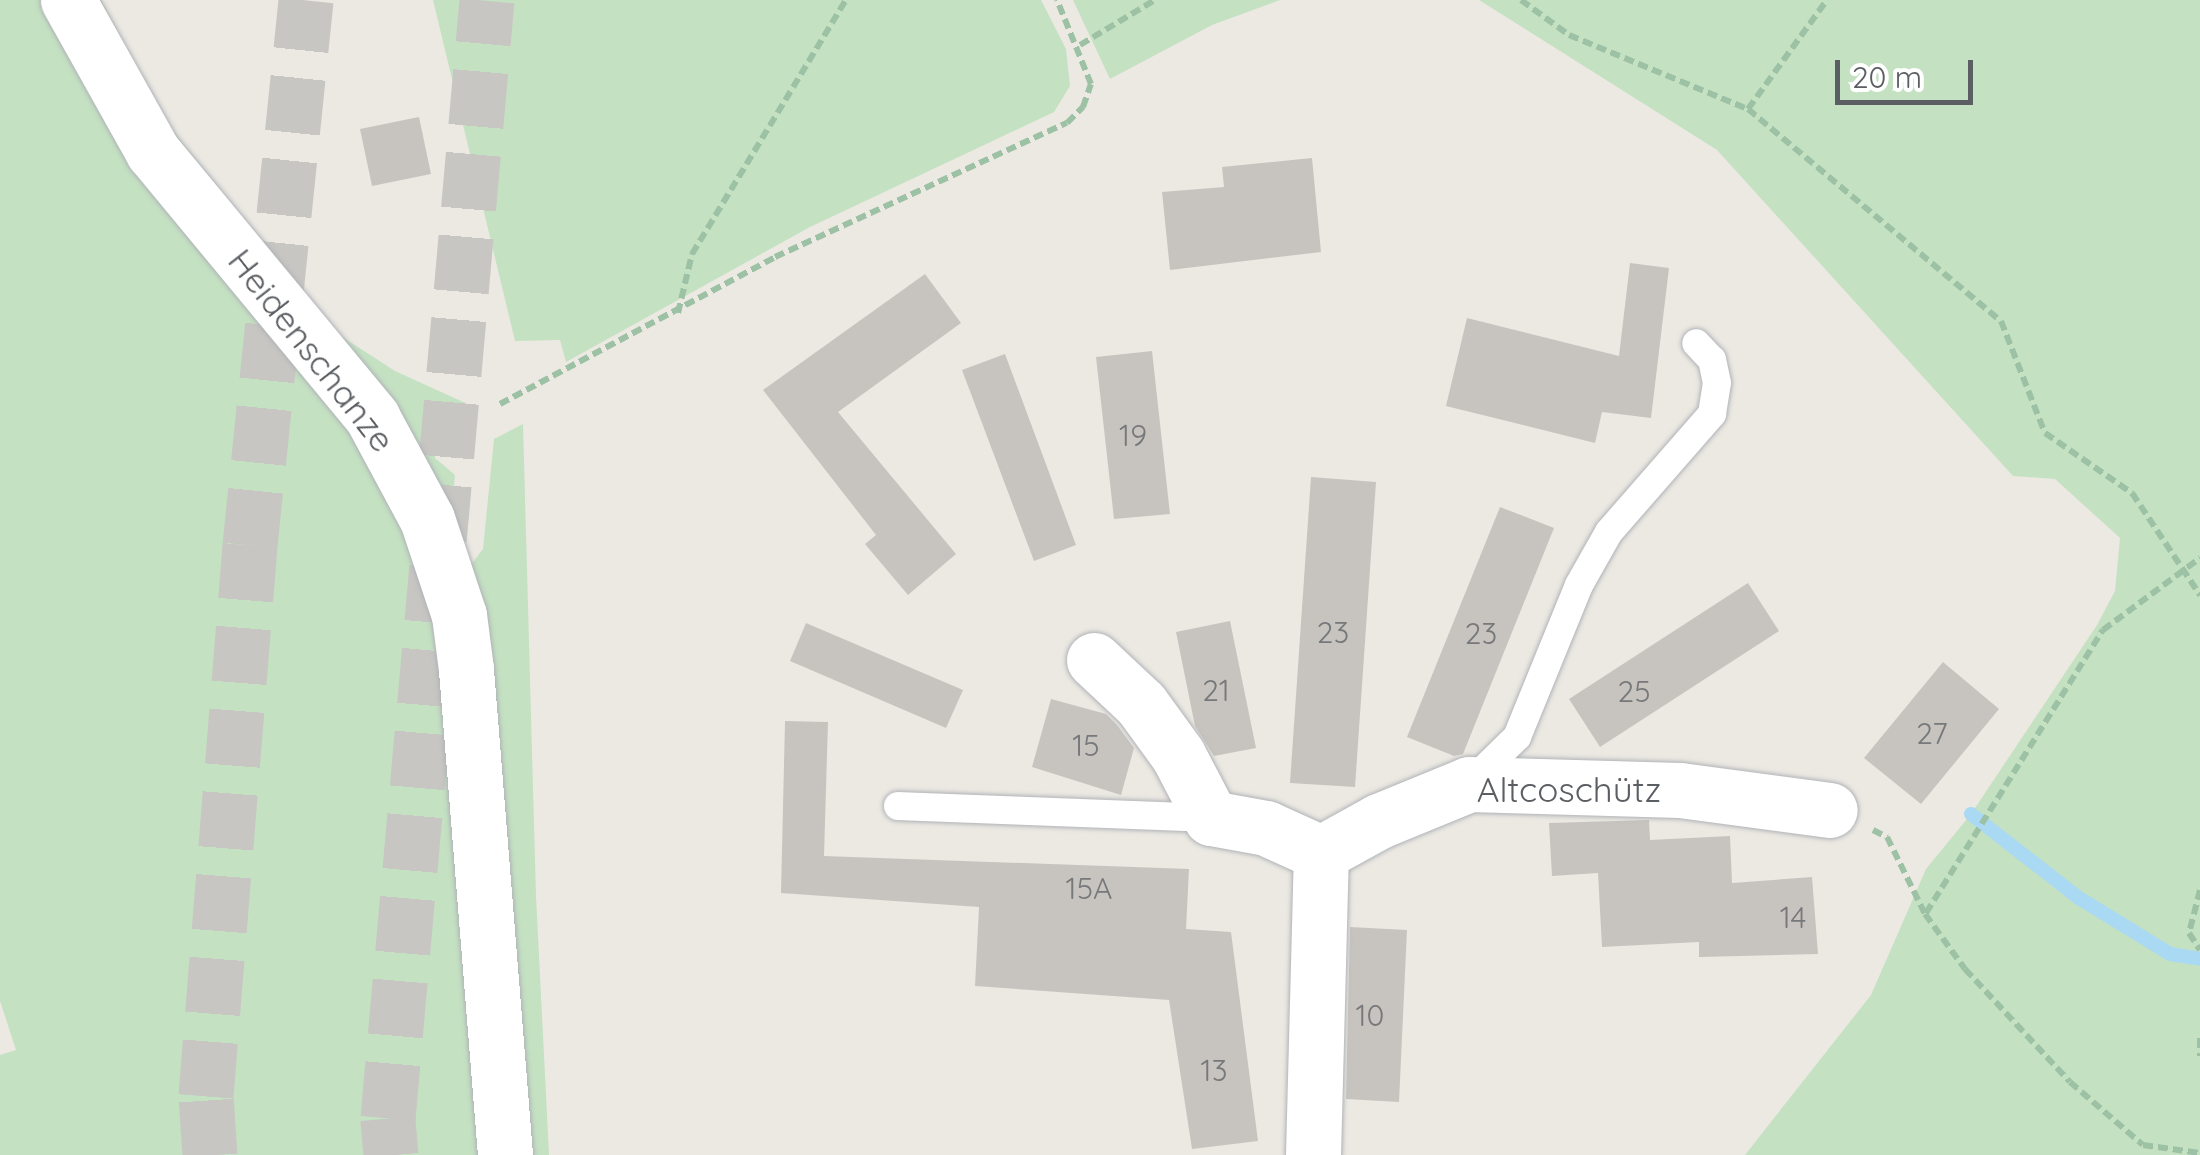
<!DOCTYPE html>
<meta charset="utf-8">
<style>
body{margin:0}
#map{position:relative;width:2200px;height:1155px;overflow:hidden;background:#ece9e3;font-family:Quicksand,sans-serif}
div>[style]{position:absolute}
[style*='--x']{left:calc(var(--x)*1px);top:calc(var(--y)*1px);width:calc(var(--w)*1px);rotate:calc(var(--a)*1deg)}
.green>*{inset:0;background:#c4e1c2}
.stream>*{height:14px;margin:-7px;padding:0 7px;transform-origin:7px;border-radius:7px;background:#aad9f4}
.building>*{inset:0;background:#c7c4c0}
.highway-tunnel>*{height:55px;margin-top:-27.5px;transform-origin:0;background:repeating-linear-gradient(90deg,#c8c6c3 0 55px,transparent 0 83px)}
.path>*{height:6px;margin-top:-3px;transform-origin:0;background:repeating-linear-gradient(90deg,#9cc1a4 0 10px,transparent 0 15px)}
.roads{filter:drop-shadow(0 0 2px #b0b3b7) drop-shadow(0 0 2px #b0b3b7)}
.lane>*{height:28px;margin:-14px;padding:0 14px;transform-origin:14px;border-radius:14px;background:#fff}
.street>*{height:55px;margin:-27.5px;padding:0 27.5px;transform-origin:27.5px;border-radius:27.5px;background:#fff}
span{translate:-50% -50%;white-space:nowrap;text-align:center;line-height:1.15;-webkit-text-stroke:8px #fff;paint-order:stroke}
.number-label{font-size:30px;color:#76787a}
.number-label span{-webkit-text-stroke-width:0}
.street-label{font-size:35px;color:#5b5e62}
.scale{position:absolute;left:1835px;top:60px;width:138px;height:45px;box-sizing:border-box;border:5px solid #5b5e62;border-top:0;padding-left:12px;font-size:30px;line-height:35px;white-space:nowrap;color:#5b5e62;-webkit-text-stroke:8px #fff;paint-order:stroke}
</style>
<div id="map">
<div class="green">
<div style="clip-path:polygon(0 0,52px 0,338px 394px,438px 583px,492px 1155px,0 1155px,0 1055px,16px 1050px,0 1001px)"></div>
<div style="clip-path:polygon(85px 0,101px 0,164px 119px,327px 327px,395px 371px,472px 406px,439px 413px,435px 458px,455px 475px,451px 516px,180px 165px)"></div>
<div style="clip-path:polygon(433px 0,1041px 0,1066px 49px,1070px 86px,1054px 112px,810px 227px,566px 362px,560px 340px,515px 341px)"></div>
<div style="clip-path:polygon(1073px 0,1280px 0,1212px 25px,1110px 79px)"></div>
<div style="clip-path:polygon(1479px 0,2200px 0,2200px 1155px,1745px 1155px,1871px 995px,1926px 869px,1971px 814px,2097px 625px,2115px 591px,2120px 538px,2055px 479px,2013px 476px,1717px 150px)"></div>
<div style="clip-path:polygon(523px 424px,536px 896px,549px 1155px,517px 1155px,462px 576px,483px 549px,494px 439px)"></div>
</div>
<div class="stream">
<div style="--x:1971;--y:814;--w:137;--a:37.9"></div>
<div style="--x:2079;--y:898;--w:107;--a:31.6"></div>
<div style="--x:2170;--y:954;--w:30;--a:9"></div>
</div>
<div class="building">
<div style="clip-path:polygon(419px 117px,431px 174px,372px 186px,360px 129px)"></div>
<div style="clip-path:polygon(1312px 158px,1321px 252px,1170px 270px,1162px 192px,1224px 187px,1222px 167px)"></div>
<div style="clip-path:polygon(1630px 263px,1669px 268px,1651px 418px,1602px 412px,1595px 443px,1446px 406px,1467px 318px,1619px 356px)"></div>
<div style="clip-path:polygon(925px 274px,961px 323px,838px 412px,956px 554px,908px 595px,865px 544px,876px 535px,763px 390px)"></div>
<div style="clip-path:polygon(1152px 351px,1170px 514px,1114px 519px,1096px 357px)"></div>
<div style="clip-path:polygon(1005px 354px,1076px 545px,1034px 561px,962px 370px)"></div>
<div style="clip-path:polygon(1311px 477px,1376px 482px,1355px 787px,1290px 783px)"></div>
<div style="clip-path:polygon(1500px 507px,1554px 528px,1463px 754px,1454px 756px,1407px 737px)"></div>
<div style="clip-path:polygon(1748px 583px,1779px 631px,1600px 747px,1569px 699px)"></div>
<div style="clip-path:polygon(1230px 621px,1256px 748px,1214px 756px,1195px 726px,1176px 632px)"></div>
<div style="clip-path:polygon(806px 623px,963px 690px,946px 728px,790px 661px)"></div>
<div style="clip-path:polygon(1943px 662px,1999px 709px,1921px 804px,1864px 758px)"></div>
<div style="clip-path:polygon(1051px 699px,1106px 714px,1117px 725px,1134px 748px,1121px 795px,1032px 767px)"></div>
<div style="clip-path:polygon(785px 721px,828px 722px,824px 856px,1189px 869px,1186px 929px,1231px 932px,1258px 1141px,1192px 1149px,1169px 1000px,975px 986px,979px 907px,781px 893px)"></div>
<div style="clip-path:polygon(1649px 820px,1650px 840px,1730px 836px,1732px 883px,1812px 877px,1818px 954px,1699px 957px,1699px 942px,1602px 947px,1598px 873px,1552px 876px,1549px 823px)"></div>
<div style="clip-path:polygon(1350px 927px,1407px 930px,1399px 1102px,1346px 1099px)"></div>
</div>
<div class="highway-tunnel">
<div style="--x:210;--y:1155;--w:59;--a:-93.9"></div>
<div style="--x:206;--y:1096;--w:553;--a:-85.43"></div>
<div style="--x:250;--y:545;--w:548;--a:-84.13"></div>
<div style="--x:391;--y:1155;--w:37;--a:-95"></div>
<div style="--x:388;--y:1118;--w:1122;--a:-84.94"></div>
</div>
<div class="path">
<div style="--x:1521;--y:0;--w:59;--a:36.1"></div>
<div style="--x:1569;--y:35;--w:194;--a:22.5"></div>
<div style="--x:1748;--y:109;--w:135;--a:-54.1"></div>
<div style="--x:1080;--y:45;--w:87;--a:-31"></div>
<div style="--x:1748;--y:109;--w:330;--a:40"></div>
<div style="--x:2001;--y:321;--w:120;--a:68.6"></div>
<div style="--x:2045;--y:433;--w:106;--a:34.6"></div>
<div style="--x:2132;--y:493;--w:123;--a:56.3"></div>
<div style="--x:678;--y:313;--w:61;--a:-76.7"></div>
<div style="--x:692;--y:254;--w:297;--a:-58.8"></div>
<div style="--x:500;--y:404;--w:312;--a:-28.1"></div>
<div style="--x:775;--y:257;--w:321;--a:-24.7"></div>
<div style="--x:1067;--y:123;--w:23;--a:-45"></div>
<div style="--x:1083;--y:107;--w:24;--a:-71"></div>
<div style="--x:1091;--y:84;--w:91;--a:-112"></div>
<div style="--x:1873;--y:830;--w:16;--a:27"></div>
<div style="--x:1887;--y:837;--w:86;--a:63.7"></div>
<div style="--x:1925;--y:914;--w:68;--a:54"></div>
<div style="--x:1965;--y:969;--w:154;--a:47.1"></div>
<div style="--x:2070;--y:1082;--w:96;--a:40.8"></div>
<div style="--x:2143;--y:1145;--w:58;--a:8"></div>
<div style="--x:2200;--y:890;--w:44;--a:104.3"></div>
<div style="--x:2189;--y:933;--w:20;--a:57"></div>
<div style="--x:1926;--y:913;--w:334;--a:-58"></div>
<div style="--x:2103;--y:630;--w:121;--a:-36.6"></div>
<div style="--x:2200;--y:1038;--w:18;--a:90"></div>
</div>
<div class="roads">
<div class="lane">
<div style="--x:1470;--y:783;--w:66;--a:-44.4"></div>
<div style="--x:1517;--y:737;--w:164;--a:-67.8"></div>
<div style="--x:1579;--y:585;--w:61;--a:-60.5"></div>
<div style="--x:1609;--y:532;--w:157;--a:-48.9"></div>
<div style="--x:1712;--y:414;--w:31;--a:-81"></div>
<div style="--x:1717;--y:383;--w:24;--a:-102"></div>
<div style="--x:1712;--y:360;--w:23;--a:-133"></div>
<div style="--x:898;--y:806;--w:313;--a:2.2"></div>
</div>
<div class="street">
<div style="--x:68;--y:0;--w:174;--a:60.8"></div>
<div style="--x:153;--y:152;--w:344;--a:50.4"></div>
<div style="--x:372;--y:417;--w:116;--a:61.7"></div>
<div style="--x:427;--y:519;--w:101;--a:71.6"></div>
<div style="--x:459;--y:615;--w:55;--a:82.7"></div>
<div style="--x:466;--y:670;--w:487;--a:85.4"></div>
<div style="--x:1094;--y:660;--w:64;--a:43.1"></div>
<div style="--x:1141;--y:704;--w:63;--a:54"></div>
<div style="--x:1178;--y:755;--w:71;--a:62.4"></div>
<div style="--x:1211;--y:818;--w:56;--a:10.3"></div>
<div style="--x:1266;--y:828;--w:60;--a:24.4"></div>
<div style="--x:1321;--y:853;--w:66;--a:-28.9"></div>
<div style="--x:1379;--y:821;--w:97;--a:-22.3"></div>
<div style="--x:1469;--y:784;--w:211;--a:1.6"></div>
<div style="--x:1680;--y:790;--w:151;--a:7.6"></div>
<div style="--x:1313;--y:1155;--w:302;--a:-88.5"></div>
</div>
</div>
<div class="number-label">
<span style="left:1133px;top:435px">19</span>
<span style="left:1333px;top:632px">23</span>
<span style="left:1481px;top:633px">23</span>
<span style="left:1216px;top:690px">21</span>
<span style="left:1634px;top:691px">25</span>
<span style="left:1932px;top:733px">27</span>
<span style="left:1086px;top:745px">15</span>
<span style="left:1089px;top:888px">15A</span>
<span style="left:1793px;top:917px">14</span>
<span style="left:1370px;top:1015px">10</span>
<span style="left:1214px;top:1070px">13</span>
</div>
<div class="street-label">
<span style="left:312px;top:350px;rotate:52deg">Heidenschanze</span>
<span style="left:1569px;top:789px">Altcoschütz</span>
</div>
<div class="scale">20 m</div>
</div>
